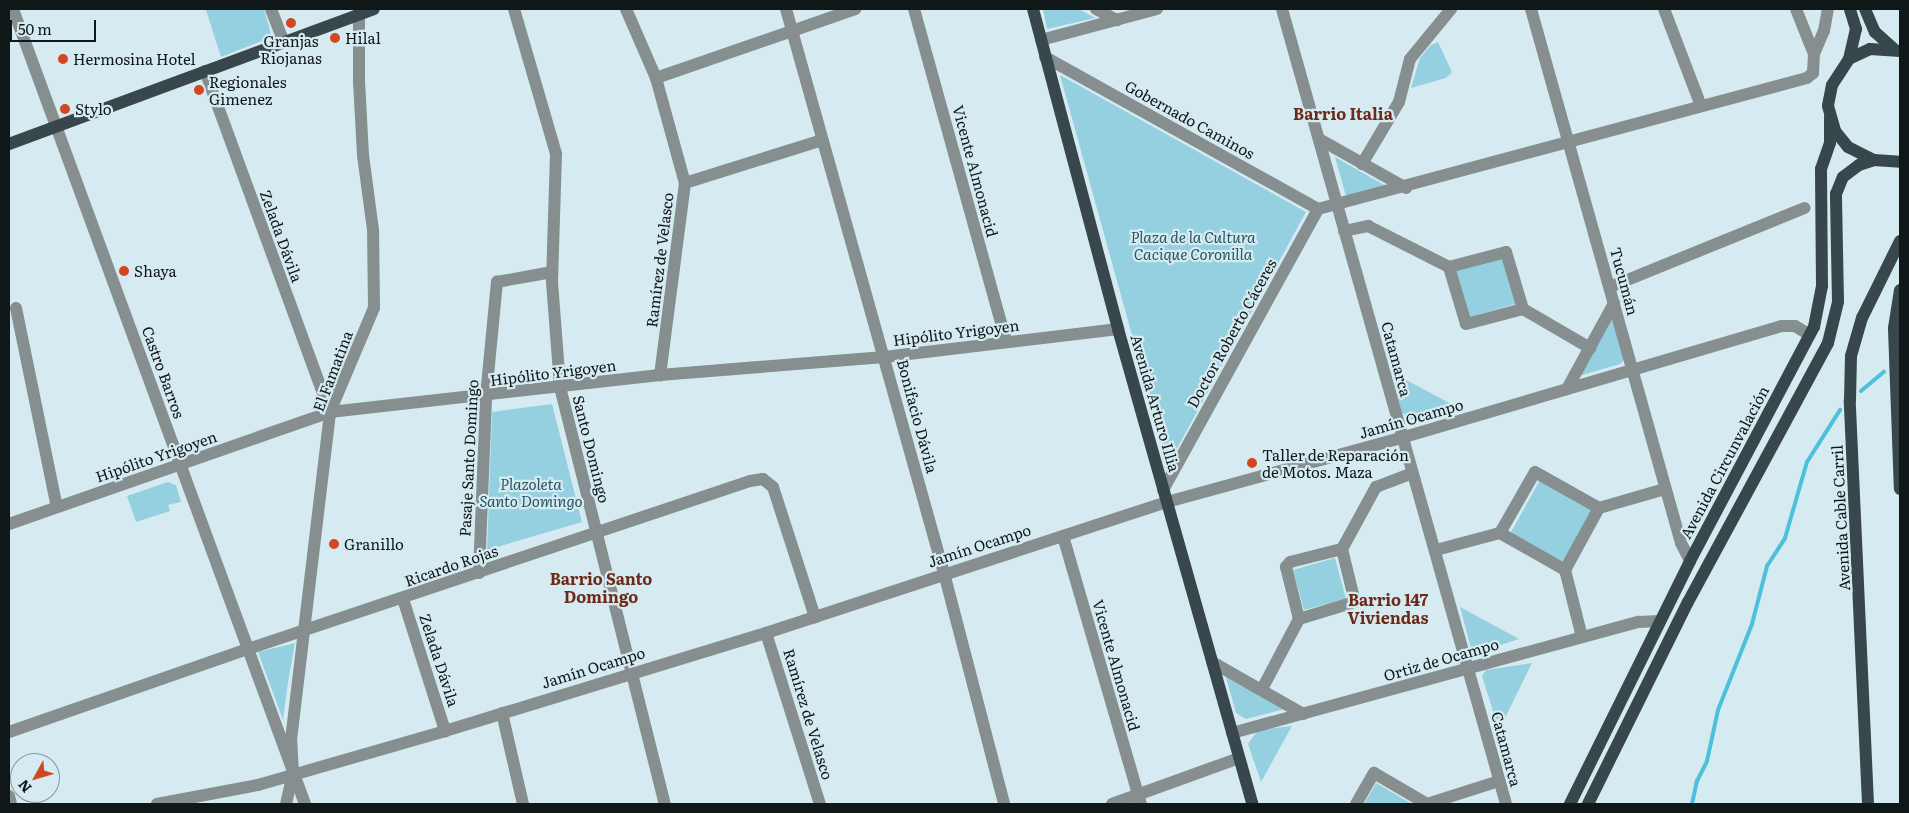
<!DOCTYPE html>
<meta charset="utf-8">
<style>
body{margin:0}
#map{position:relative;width:1909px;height:813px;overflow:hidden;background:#d6ebf1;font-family:Literata,serif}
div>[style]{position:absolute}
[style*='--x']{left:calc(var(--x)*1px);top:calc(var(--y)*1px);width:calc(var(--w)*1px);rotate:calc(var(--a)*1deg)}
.green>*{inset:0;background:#94d0df}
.stream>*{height:4px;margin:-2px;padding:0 2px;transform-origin:2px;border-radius:2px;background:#4dc0da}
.minor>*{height:12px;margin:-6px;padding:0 6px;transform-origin:6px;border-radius:6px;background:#868e90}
.major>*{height:12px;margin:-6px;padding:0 6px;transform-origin:6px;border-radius:6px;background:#38474b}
.dots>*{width:14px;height:14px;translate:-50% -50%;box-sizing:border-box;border:2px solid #d6ebf1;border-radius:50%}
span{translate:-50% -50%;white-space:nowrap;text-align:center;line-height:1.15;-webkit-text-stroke:4.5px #d6ebf1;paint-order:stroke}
.poi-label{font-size:15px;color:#101719}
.left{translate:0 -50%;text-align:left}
.street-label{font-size:15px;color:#101719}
.park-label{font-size:15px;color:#275763;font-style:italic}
.neighbourhood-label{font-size:16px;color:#6d2a19;font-weight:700}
.frame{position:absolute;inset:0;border:10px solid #101719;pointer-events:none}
.north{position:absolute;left:10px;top:753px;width:50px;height:50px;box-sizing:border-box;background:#d6ebf1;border:1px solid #87969b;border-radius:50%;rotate:231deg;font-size:14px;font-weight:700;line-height:20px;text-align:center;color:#101719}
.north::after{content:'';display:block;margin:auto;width:18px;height:22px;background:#d14722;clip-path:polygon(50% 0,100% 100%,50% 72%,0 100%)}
.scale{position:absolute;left:10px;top:20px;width:86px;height:22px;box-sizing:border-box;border:2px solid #101719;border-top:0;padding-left:6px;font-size:15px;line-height:18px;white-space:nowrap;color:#101719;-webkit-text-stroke:4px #d6ebf1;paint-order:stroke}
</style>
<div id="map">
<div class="green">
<div style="clip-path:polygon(210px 9px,264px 9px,272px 37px,221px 57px,206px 10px)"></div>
<div style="clip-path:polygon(1043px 9px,1079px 9px,1095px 18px,1047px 29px)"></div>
<div style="clip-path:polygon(1438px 42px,1452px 72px,1446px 78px,1411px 88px,1420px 58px,1431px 45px)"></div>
<div style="clip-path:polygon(1060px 75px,1306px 212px,1168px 465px)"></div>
<div style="clip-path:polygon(1335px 157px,1384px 185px,1346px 196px)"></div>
<div style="clip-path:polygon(1503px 258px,1516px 304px,1469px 317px,1456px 271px)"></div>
<div style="clip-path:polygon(1614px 316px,1625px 359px,1620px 364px,1579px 376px)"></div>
<div style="clip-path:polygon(1393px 373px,1457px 407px,1412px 420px,1401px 412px)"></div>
<div style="clip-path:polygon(552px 404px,582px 522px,487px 550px,492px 412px)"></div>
<div style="clip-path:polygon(1540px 480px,1593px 509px,1563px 563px,1510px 534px)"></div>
<div style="clip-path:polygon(168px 482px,176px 485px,181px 502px,168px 505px,170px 511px,136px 522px,127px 496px)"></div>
<div style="clip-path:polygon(1335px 558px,1346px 599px,1304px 610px,1293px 570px)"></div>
<div style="clip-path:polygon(1460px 607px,1519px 639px,1479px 652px,1471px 648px)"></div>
<div style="clip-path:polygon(295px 643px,288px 682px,283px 720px,258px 652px)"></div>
<div style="clip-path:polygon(1532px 663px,1499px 730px,1482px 676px,1486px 670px)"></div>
<div style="clip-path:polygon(1226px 677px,1285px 709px,1246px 719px,1236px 713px)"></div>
<div style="clip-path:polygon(1292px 726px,1261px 782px,1248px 744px,1258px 730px)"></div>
<div style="clip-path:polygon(1376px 783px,1412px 804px,1364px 804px)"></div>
</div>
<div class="stream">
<div style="--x:1861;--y:391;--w:30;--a:-40"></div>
<div style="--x:1692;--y:804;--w:24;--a:-78"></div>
<div style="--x:1697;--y:781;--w:22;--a:-63"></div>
<div style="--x:1707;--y:761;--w:52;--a:-77.8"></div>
<div style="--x:1718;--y:710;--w:92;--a:-68.4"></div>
<div style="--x:1752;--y:624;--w:60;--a:-75.5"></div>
<div style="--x:1767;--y:566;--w:33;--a:-57"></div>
<div style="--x:1785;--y:538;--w:79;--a:-73.9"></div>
<div style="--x:1807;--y:462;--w:62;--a:-57.6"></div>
</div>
<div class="minor">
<div style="--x:13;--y:9;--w:847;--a:69.83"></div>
<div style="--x:271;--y:9;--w:34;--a:69"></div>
<div style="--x:514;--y:9;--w:151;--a:73.8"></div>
<div style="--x:556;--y:154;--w:128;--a:91.8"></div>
<div style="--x:552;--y:282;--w:105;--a:85.6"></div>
<div style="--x:560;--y:387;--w:430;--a:75.9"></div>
<div style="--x:626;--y:9;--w:75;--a:66.5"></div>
<div style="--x:656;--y:78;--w:109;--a:74.6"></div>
<div style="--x:685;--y:183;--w:194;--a:97.4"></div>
<div style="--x:786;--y:9;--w:586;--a:74.35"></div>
<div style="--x:944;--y:573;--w:239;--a:75.4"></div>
<div style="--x:914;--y:9;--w:345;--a:74.5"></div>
<div style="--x:1096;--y:9;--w:24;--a:28"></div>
<div style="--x:1282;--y:9;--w:826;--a:74.26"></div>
<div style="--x:1531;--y:9;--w:555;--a:74.31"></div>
<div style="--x:1681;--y:543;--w:20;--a:63"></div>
<div style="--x:1664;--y:9;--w:104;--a:69.1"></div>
<div style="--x:1041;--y:40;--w:120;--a:-15"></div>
<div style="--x:1814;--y:54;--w:25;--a:-67"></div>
<div style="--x:1824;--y:31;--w:22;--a:-80"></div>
<div style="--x:1045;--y:57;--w:312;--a:29.1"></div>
<div style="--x:205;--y:71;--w:363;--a:69.9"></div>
<div style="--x:656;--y:78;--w:211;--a:-19.1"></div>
<div style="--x:1319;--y:139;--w:100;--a:29.4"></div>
<div style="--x:1362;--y:164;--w:72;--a:-59.2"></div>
<div style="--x:1399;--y:102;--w:44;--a:-75.7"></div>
<div style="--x:1410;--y:59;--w:65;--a:-50.6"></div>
<div style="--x:685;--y:183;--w:144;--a:-17.4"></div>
<div style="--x:1344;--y:231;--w:25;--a:-12"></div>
<div style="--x:1368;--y:226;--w:91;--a:26.8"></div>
<div style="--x:1449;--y:267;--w:59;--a:-14.7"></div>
<div style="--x:1506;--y:252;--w:59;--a:73.4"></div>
<div style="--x:1523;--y:309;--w:78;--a:30.2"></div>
<div style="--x:1449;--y:267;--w:59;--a:73.4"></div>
<div style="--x:1466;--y:324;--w:59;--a:-14.7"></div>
<div style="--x:1610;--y:287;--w:210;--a:-22.1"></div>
<div style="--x:16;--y:308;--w:203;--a:78.4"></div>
<div style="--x:1567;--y:389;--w:98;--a:-61.3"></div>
<div style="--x:1163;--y:490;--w:321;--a:-61.1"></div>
<div style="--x:1318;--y:209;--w:506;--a:-15"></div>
<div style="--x:1807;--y:78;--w:8;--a:-40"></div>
<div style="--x:1813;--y:73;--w:19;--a:-87"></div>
<div style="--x:1814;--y:54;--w:48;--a:-111.8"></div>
<div style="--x:9;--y:524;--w:340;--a:-19.2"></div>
<div style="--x:330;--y:412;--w:332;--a:-6.4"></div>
<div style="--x:660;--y:375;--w:225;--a:-4.6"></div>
<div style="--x:884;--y:357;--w:236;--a:-6.8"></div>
<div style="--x:1500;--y:533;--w:70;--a:-60.2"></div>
<div style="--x:1535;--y:472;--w:73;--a:29.4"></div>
<div style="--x:1063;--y:536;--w:279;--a:73.8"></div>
<div style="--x:1436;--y:550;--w:66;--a:-14.9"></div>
<div style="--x:1500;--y:533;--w:75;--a:29.6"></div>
<div style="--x:479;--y:573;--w:177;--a:-87.7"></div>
<div style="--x:486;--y:396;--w:115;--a:-84.5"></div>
<div style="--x:497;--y:282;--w:56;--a:-10.3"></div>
<div style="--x:403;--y:599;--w:139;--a:72.3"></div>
<div style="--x:1299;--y:619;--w:59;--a:-16.9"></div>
<div style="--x:1355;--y:602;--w:55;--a:-103.8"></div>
<div style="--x:1342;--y:549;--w:71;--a:-61.3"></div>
<div style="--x:1376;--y:487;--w:39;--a:-21"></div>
<div style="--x:766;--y:633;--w:179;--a:72.5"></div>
<div style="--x:1582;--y:637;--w:69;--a:-104.2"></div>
<div style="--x:1565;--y:570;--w:71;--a:-61.3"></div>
<div style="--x:1599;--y:508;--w:69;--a:-16.1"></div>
<div style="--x:1212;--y:662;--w:105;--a:29.7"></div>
<div style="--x:1262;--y:689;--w:79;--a:-62.1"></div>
<div style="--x:1299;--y:619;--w:54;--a:-104"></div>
<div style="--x:1286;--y:567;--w:6;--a:-51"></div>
<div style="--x:1290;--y:562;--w:54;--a:-14"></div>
<div style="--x:502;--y:713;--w:93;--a:77"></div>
<div style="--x:9;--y:732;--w:253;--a:-19.2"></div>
<div style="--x:248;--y:649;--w:529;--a:-18.5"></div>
<div style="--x:750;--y:481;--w:13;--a:-9"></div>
<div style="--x:763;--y:479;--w:13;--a:39"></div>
<div style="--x:773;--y:487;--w:137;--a:72.1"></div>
<div style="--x:1232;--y:733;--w:422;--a:-15.3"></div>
<div style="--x:1639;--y:622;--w:21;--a:-3"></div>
<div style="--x:9;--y:796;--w:8;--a:76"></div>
<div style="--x:157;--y:804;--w:103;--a:-10.7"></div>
<div style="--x:258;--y:785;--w:195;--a:-16.1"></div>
<div style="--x:445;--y:731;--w:336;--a:-17"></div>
<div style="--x:766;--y:633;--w:422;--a:-18.1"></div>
<div style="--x:1167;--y:502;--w:243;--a:-15.3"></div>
<div style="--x:1401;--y:438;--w:397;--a:-16.4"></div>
<div style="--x:1782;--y:326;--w:13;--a:0"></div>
<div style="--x:1795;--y:326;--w:17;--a:31"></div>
<div style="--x:286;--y:804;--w:31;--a:-77"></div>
<div style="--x:293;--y:774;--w:34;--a:-93"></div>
<div style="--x:291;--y:740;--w:330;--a:-83.2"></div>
<div style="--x:330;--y:412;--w:113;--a:-67.1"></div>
<div style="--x:374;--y:308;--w:78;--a:-90.7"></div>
<div style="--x:373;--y:230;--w:76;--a:-97.6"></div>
<div style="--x:363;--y:155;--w:73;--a:-93.1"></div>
<div style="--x:359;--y:82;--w:73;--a:-90"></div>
<div style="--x:1112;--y:804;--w:135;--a:-19.9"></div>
<div style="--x:1356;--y:804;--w:36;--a:-60"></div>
<div style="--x:1374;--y:773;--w:61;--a:30.3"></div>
<div style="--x:1427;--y:804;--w:76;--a:-17.7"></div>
</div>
<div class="major">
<div style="--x:1033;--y:9;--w:331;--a:75.1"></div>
<div style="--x:1118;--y:329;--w:494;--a:74.2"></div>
<div style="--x:1865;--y:9;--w:25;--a:67"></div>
<div style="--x:1875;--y:32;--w:25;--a:42"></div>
<div style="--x:1900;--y:51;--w:30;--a:-176"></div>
<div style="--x:1870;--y:49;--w:23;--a:155"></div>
<div style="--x:1849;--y:59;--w:31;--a:123"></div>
<div style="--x:1832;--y:85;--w:21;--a:101"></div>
<div style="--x:1828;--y:106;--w:26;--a:74"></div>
<div style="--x:1835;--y:131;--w:21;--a:51"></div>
<div style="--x:1848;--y:147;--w:29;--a:27"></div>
<div style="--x:1874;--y:160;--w:26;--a:4"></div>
<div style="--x:1849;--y:59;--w:31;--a:-77"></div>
<div style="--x:1856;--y:29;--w:21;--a:-107"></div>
<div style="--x:9;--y:144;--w:389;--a:-20.3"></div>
<div style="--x:1900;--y:290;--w:39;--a:99"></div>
<div style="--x:1894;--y:329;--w:160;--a:87.9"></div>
<div style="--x:1570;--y:804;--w:271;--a:-63.7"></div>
<div style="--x:1690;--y:561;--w:265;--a:-62.1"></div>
<div style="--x:1814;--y:327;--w:42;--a:-79"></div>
<div style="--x:1822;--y:286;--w:117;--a:-90.5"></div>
<div style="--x:1821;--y:169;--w:28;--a:-71"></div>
<div style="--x:1830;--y:143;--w:26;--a:-90"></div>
<div style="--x:1588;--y:804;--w:225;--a:-63.7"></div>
<div style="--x:1688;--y:602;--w:294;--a:-61.6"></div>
<div style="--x:1828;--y:343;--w:42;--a:-76.3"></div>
<div style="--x:1838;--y:302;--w:108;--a:-91.1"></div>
<div style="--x:1836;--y:194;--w:18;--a:-68"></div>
<div style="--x:1843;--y:177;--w:20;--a:-37"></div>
<div style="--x:1859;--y:165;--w:16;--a:-18"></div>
<div style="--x:1868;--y:804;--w:404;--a:-92.6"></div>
<div style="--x:1850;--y:400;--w:44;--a:-88.7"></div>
<div style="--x:1851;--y:356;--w:40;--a:-74"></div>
<div style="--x:1862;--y:318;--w:86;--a:-63.7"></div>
</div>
<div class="dots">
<div style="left:291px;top:23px;background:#d14722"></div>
<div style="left:335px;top:38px;background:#d14722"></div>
<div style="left:63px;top:59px;background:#d14722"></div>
<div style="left:199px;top:90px;background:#d14722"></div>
<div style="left:65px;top:109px;background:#d14722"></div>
<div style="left:124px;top:271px;background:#d14722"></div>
<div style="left:1252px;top:463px;background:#d14722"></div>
<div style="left:334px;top:544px;background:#d14722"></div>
</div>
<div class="poi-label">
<span class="left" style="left:345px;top:38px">Hilal</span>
<span style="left:291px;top:49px">Granjas<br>Riojanas</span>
<span class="left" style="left:73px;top:59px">Hermosina Hotel</span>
<span class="left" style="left:209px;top:90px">Regionales<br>Gimenez</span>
<span class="left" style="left:75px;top:109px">Stylo</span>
<span class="left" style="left:134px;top:271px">Shaya</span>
<span class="left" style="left:1262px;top:463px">Taller de Reparación<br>de Motos. Maza</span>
<span class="left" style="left:344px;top:544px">Granillo</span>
</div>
<div class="street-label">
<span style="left:1190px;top:119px;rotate:29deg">Gobernado Caminos</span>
<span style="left:976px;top:171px;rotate:75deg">Vicente Almonacid</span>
<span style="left:282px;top:236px;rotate:70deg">Zelada Dávila</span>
<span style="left:659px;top:260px;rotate:-83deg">Ramírez de Velasco</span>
<span style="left:1625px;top:281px;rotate:75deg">Tucumán</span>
<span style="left:956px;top:332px;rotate:-7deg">Hipólito Yrigoyen</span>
<span style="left:1231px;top:333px;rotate:-61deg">Doctor Roberto Cáceres</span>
<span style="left:1397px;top:359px;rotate:75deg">Catamarca</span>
<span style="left:332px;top:371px;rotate:-69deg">El Famatina</span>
<span style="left:164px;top:372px;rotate:70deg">Castro Barros</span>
<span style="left:553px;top:372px;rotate:-7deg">Hipólito Yrigoyen</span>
<span style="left:1156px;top:403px;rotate:74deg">Avenida Arturo Illia</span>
<span style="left:918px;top:416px;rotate:75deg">Bonifacio Dávila</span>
<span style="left:1411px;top:418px;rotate:-16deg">Jamín Ocampo</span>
<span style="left:592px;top:449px;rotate:76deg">Santo Domingo</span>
<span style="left:156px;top:456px;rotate:-19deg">Hipólito Yrigoyen</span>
<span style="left:468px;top:458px;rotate:-87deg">Pasaje Santo Domingo</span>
<span style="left:1724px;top:462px;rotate:-62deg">Avenida Circunvalación</span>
<span style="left:1840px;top:518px;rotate:-93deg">Avenida Cable Carril</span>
<span style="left:979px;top:545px;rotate:-18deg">Jamín Ocampo</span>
<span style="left:451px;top:565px;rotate:-19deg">Ricardo Rojas</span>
<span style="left:1441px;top:659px;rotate:-16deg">Ortiz de Ocampo</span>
<span style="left:440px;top:660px;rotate:72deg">Zelada Dávila</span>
<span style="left:1117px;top:665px;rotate:74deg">Vicente Almonacid</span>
<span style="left:593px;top:667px;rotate:-17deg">Jamín Ocampo</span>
<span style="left:809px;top:714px;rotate:73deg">Ramírez de Velasco</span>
<span style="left:1507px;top:749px;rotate:75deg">Catamarca</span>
</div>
<div class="park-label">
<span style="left:1193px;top:245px">Plaza de la Cultura<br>Cacique Coronilla</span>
<span style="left:531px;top:492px">Plazoleta<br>Santo Domingo</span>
</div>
<div class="neighbourhood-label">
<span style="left:1343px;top:113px">Barrio Italia</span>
<span style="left:601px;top:587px">Barrio Santo<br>Domingo</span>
<span style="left:1388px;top:608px">Barrio 147<br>Viviendas</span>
</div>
<div class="frame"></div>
<div class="north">N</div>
<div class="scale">50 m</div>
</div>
